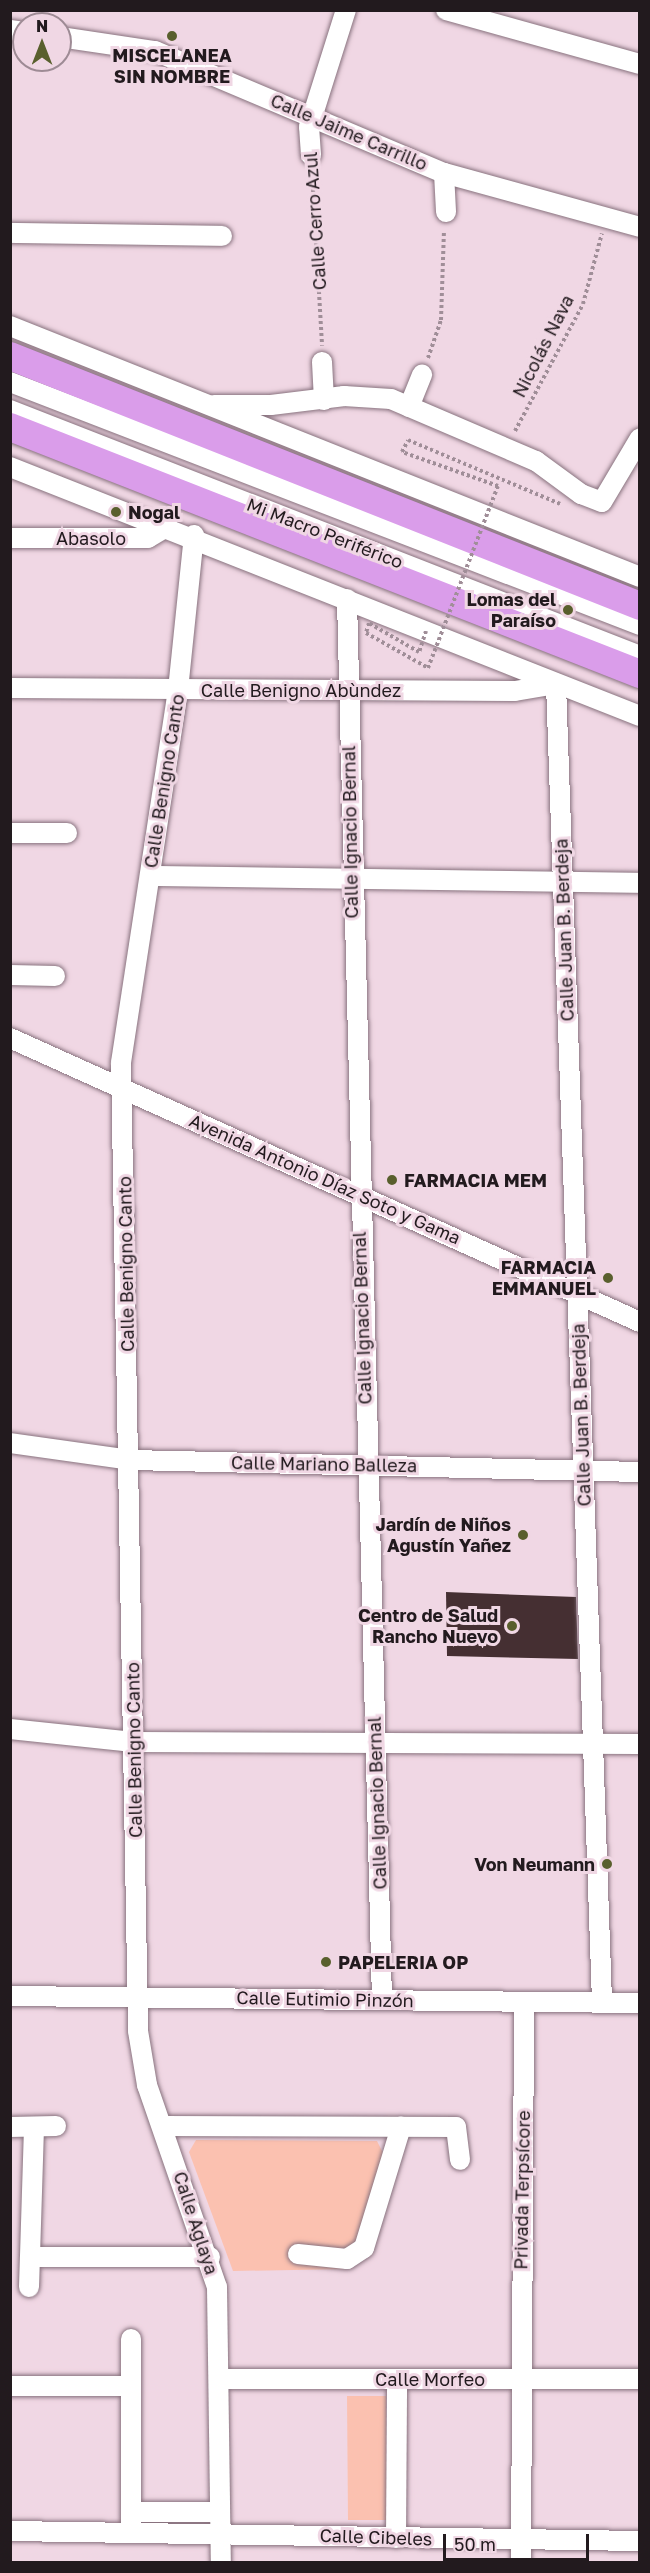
<!DOCTYPE html>
<meta charset="utf-8">
<style>
body{margin:0}
#map{position:relative;width:650px;height:2573px;overflow:hidden;background:#f0d7e4;font-family:"Golos Text",sans-serif}
div>[style]{position:absolute}
[style*='--x']{left:calc(var(--x)*1px);top:calc(var(--y)*1px);width:calc(var(--w)*1px);rotate:calc(var(--a)*1deg)}
.green>*{inset:0;background:#fbc1b0}
.building>*{inset:0;background:#452f32}
.path>*{height:4px;margin-top:-2px;transform-origin:0;background:repeating-linear-gradient(90deg,#a08e98 0 3px,transparent 0 6px)}
.roads{filter:drop-shadow(0 0 2px #88727e) drop-shadow(0 0 2px #88727e)}
.minor>*{height:20px;margin:-10px;padding:0 10px;transform-origin:10px;border-radius:10px;background:#fff}
.highway>*{height:28px;margin:-14px;padding:0 14px;transform-origin:14px;border-radius:14px;background:#da9dea}
.path-bridge>*{height:4px;margin-top:-2px;transform-origin:0;background:repeating-linear-gradient(90deg,#a08e98 0 3px,transparent 0 6px)}
.dots>*{width:16px;height:16px;translate:-50% -50%;box-sizing:border-box;border:3px solid #f0d7e4;border-radius:50%}
span{translate:-50% -50%;white-space:nowrap;text-align:center;line-height:1.15;-webkit-text-stroke:6px #f0d7e4;paint-order:stroke}
.poi-label{font-size:18px;color:#221a1e;font-weight:700}
.left{translate:0 -50%;text-align:left}
.right{translate:-100% -50%;text-align:right}
.street-label{font-size:18px;color:#221a1e}
.frame{position:absolute;inset:0;border:12px solid #221a1e;pointer-events:none}
.north{position:absolute;left:12px;top:12px;width:60px;height:60px;box-sizing:border-box;background:#f0d7e4;border:2px solid #9e8b95;border-radius:50%;rotate:0deg;font-size:16px;font-weight:700;line-height:24px;text-align:center;color:#221a1e}
.north::after{content:'';display:block;margin:auto;width:21px;height:27px;background:#595f2d;clip-path:polygon(50% 0,100% 100%,50% 72%,0 100%)}
.scale{position:absolute;left:443px;top:2534px;width:146px;height:27px;box-sizing:border-box;border:3px solid #221a1e;border-top:0;padding-left:8px;font-size:18px;line-height:21px;white-space:nowrap;color:#221a1e;-webkit-text-stroke:4px #f0d7e4;paint-order:stroke}
</style>
<div id="map">
<div class="green">
<div style="clip-path:polygon(196px 2140px,377px 2141px,385px 2157px,348px 2269px,233px 2271px,189px 2152px)"></div>
<div style="clip-path:polygon(347px 2396px,386px 2396px,387px 2520px,348px 2520px)"></div>
</div>
<div class="building">
<div style="clip-path:polygon(446px 1592px,576px 1597px,578px 1659px,447px 1656px)"></div>
</div>
<div class="path">
<div style="--x:312;--y:171;--w:175;--a:86.7"></div>
<div style="--x:428;--y:358;--w:40;--a:-71.1"></div>
<div style="--x:441;--y:320;--w:90;--a:-88.1"></div>
<div style="--x:515;--y:431;--w:144;--a:-61.8"></div>
<div style="--x:583;--y:304;--w:73;--a:-75"></div>
<div style="--x:498;--y:486;--w:102;--a:-160.5"></div>
<div style="--x:402;--y:452;--w:13;--a:-63"></div>
<div style="--x:408;--y:440;--w:165;--a:22.8"></div>
</div>
<div class="roads">
<div class="minor">
<div style="--x:446;--y:10;--w:201;--a:15.6"></div>
<div style="--x:10;--y:30;--w:14;--a:8"></div>
<div style="--x:60;--y:37;--w:96;--a:8.4"></div>
<div style="--x:155;--y:51;--w:314;--a:22.9"></div>
<div style="--x:444;--y:173;--w:203;--a:15.4"></div>
<div style="--x:311;--y:155;--w:28;--a:-94"></div>
<div style="--x:309;--y:127;--w:123;--a:-72.5"></div>
<div style="--x:444;--y:173;--w:39;--a:87"></div>
<div style="--x:10;--y:233;--w:212;--a:0.8"></div>
<div style="--x:10;--y:326;--w:678;--a:21.72"></div>
<div style="--x:322;--y:362;--w:38;--a:87"></div>
<div style="--x:10;--y:382;--w:675;--a:21.09"></div>
<div style="--x:214;--y:405;--w:57;--a:0"></div>
<div style="--x:271;--y:405;--w:74;--a:-7"></div>
<div style="--x:344;--y:396;--w:47;--a:3.7"></div>
<div style="--x:391;--y:399;--w:158;--a:23.2"></div>
<div style="--x:536;--y:461;--w:56;--a:36.3"></div>
<div style="--x:581;--y:494;--w:22;--a:21"></div>
<div style="--x:602;--y:502;--w:74;--a:-59.3"></div>
<div style="--x:409;--y:407;--w:35;--a:-68"></div>
<div style="--x:10;--y:410;--w:676;--a:21.33"></div>
<div style="--x:10;--y:467;--w:677;--a:21.57"></div>
<div style="--x:194;--y:535;--w:156;--a:95.9"></div>
<div style="--x:178;--y:690;--w:377;--a:98.7"></div>
<div style="--x:121;--y:1063;--w:968;--a:88.99"></div>
<div style="--x:138;--y:2031;--w:55;--a:80.5"></div>
<div style="--x:147;--y:2085;--w:214;--a:70.9"></div>
<div style="--x:217;--y:2287;--w:275;--a:89.2"></div>
<div style="--x:10;--y:538;--w:138;--a:0"></div>
<div style="--x:148;--y:538;--w:23;--a:-31"></div>
<div style="--x:347;--y:599;--w:1401;--a:88.57"></div>
<div style="--x:10;--y:688;--w:505;--a:0.34"></div>
<div style="--x:515;--y:691;--w:42;--a:-9.7"></div>
<div style="--x:556;--y:684;--w:1319;--a:88"></div>
<div style="--x:10;--y:833;--w:57;--a:0"></div>
<div style="--x:150;--y:876;--w:490;--a:0.8"></div>
<div style="--x:10;--y:975;--w:45;--a:1.3"></div>
<div style="--x:10;--y:1038;--w:691;--a:24.27"></div>
<div style="--x:10;--y:1443;--w:122;--a:8"></div>
<div style="--x:131;--y:1460;--w:509;--a:1.35"></div>
<div style="--x:10;--y:1729;--w:124;--a:6"></div>
<div style="--x:133;--y:1742;--w:507;--a:0.23"></div>
<div style="--x:10;--y:1996;--w:630;--a:0.64"></div>
<div style="--x:164;--y:2126;--w:292;--a:0.2"></div>
<div style="--x:456;--y:2127;--w:33;--a:83"></div>
<div style="--x:10;--y:2127;--w:46;--a:-1.2"></div>
<div style="--x:298;--y:2254;--w:49;--a:5.8"></div>
<div style="--x:347;--y:2259;--w:20;--a:-33"></div>
<div style="--x:364;--y:2248;--w:127;--a:-73"></div>
<div style="--x:30;--y:2257;--w:180;--a:0"></div>
<div style="--x:29;--y:2287;--w:160;--a:-88.2"></div>
<div style="--x:131;--y:2339;--w:192;--a:90"></div>
<div style="--x:220;--y:2379;--w:420;--a:0"></div>
<div style="--x:10;--y:2386;--w:121;--a:0"></div>
<div style="--x:131;--y:2512;--w:89;--a:0"></div>
<div style="--x:10;--y:2531;--w:630;--a:0.91"></div>
<div style="--x:396;--y:2538;--w:159;--a:-89.6"></div>
<div style="--x:521;--y:2562;--w:560;--a:-89.69"></div>
</div>
<div class="highway">
<div style="--x:10;--y:356;--w:678;--a:21.64"></div>
<div style="--x:10;--y:427;--w:677;--a:21.41"></div>
</div>
</div>
<div class="path-bridge">
<div style="--x:426;--y:631;--w:22;--a:108"></div>
<div style="--x:419;--y:652;--w:58;--a:-149.9"></div>
<div style="--x:369;--y:623;--w:10;--a:107"></div>
<div style="--x:366;--y:633;--w:71;--a:29.4"></div>
<div style="--x:428;--y:668;--w:195;--a:-69"></div>
</div>
<div class="dots">
<div style="left:172px;top:36px;background:#595f2d"></div>
<div style="left:116px;top:512px;background:#595f2d"></div>
<div style="left:568px;top:610px;background:#595f2d"></div>
<div style="left:392px;top:1180px;background:#595f2d"></div>
<div style="left:608px;top:1278px;background:#595f2d"></div>
<div style="left:523px;top:1535px;background:#595f2d"></div>
<div style="left:512px;top:1626px;background:#595f2d"></div>
<div style="left:607px;top:1864px;background:#595f2d"></div>
<div style="left:326px;top:1962px;background:#595f2d"></div>
</div>
<div class="poi-label">
<span style="left:172px;top:66px">MISCELANEA<br>SIN NOMBRE</span>
<span class="left" style="left:128px;top:512px">Nogal</span>
<span class="right" style="left:556px;top:610px">Lomas del<br>Paraíso</span>
<span class="left" style="left:404px;top:1180px">FARMACIA MEM</span>
<span class="right" style="left:596px;top:1278px">FARMACIA<br>EMMANUEL</span>
<span class="right" style="left:511px;top:1535px">Jardín de Niños<br>Agustín Yañez</span>
<span class="right" style="left:498px;top:1626px">Centro de Salud<br>Rancho Nuevo</span>
<span class="right" style="left:595px;top:1864px">Von Neumann</span>
<span class="left" style="left:338px;top:1962px">PAPELERIA OP</span>
</div>
<div class="street-label">
<span style="left:349px;top:132px;rotate:23deg">Calle Jaime Carrillo</span>
<span style="left:315px;top:221px;rotate:-94deg">Calle Cerro Azul</span>
<span style="left:543px;top:346px;rotate:-63deg">Nicolás Nava</span>
<span style="left:325px;top:533px;rotate:21deg">Mi Macro Periférico</span>
<span style="left:91px;top:538px">Abasolo</span>
<span style="left:301px;top:690px">Calle Benigno Abùndez</span>
<span style="left:164px;top:781px;rotate:-81deg">Calle Benigno Canto</span>
<span style="left:350px;top:832px;rotate:-91deg">Calle Ignacio Bernal</span>
<span style="left:564px;top:930px;rotate:-92deg">Calle Juan B. Berdeja</span>
<span style="left:325px;top:1179px;rotate:24deg">Avenida Antonio Díaz Soto y Gama</span>
<span style="left:126px;top:1264px;rotate:-91deg">Calle Benigno Canto</span>
<span style="left:362px;top:1318px;rotate:-92deg">Calle Ignacio Bernal</span>
<span style="left:581px;top:1415px;rotate:-92deg">Calle Juan B. Berdeja</span>
<span style="left:324px;top:1464px;rotate:1deg">Calle Mariano Balleza</span>
<span style="left:134px;top:1750px;rotate:-91deg">Calle Benigno Canto</span>
<span style="left:377px;top:1803px;rotate:-92deg">Calle Ignacio Bernal</span>
<span style="left:325px;top:1999px;rotate:1deg">Calle Eutimio Pinzón</span>
<span style="left:522px;top:2190px;rotate:-89deg">Privada Terpsícore</span>
<span style="left:196px;top:2223px;rotate:72deg">Calle Aglaya</span>
<span style="left:430px;top:2379px">Calle Morfeo</span>
<span style="left:376px;top:2537px;rotate:2deg">Calle Cibeles</span>
</div>
<div class="frame"></div>
<div class="north">N</div>
<div class="scale">50 m</div>
</div>
